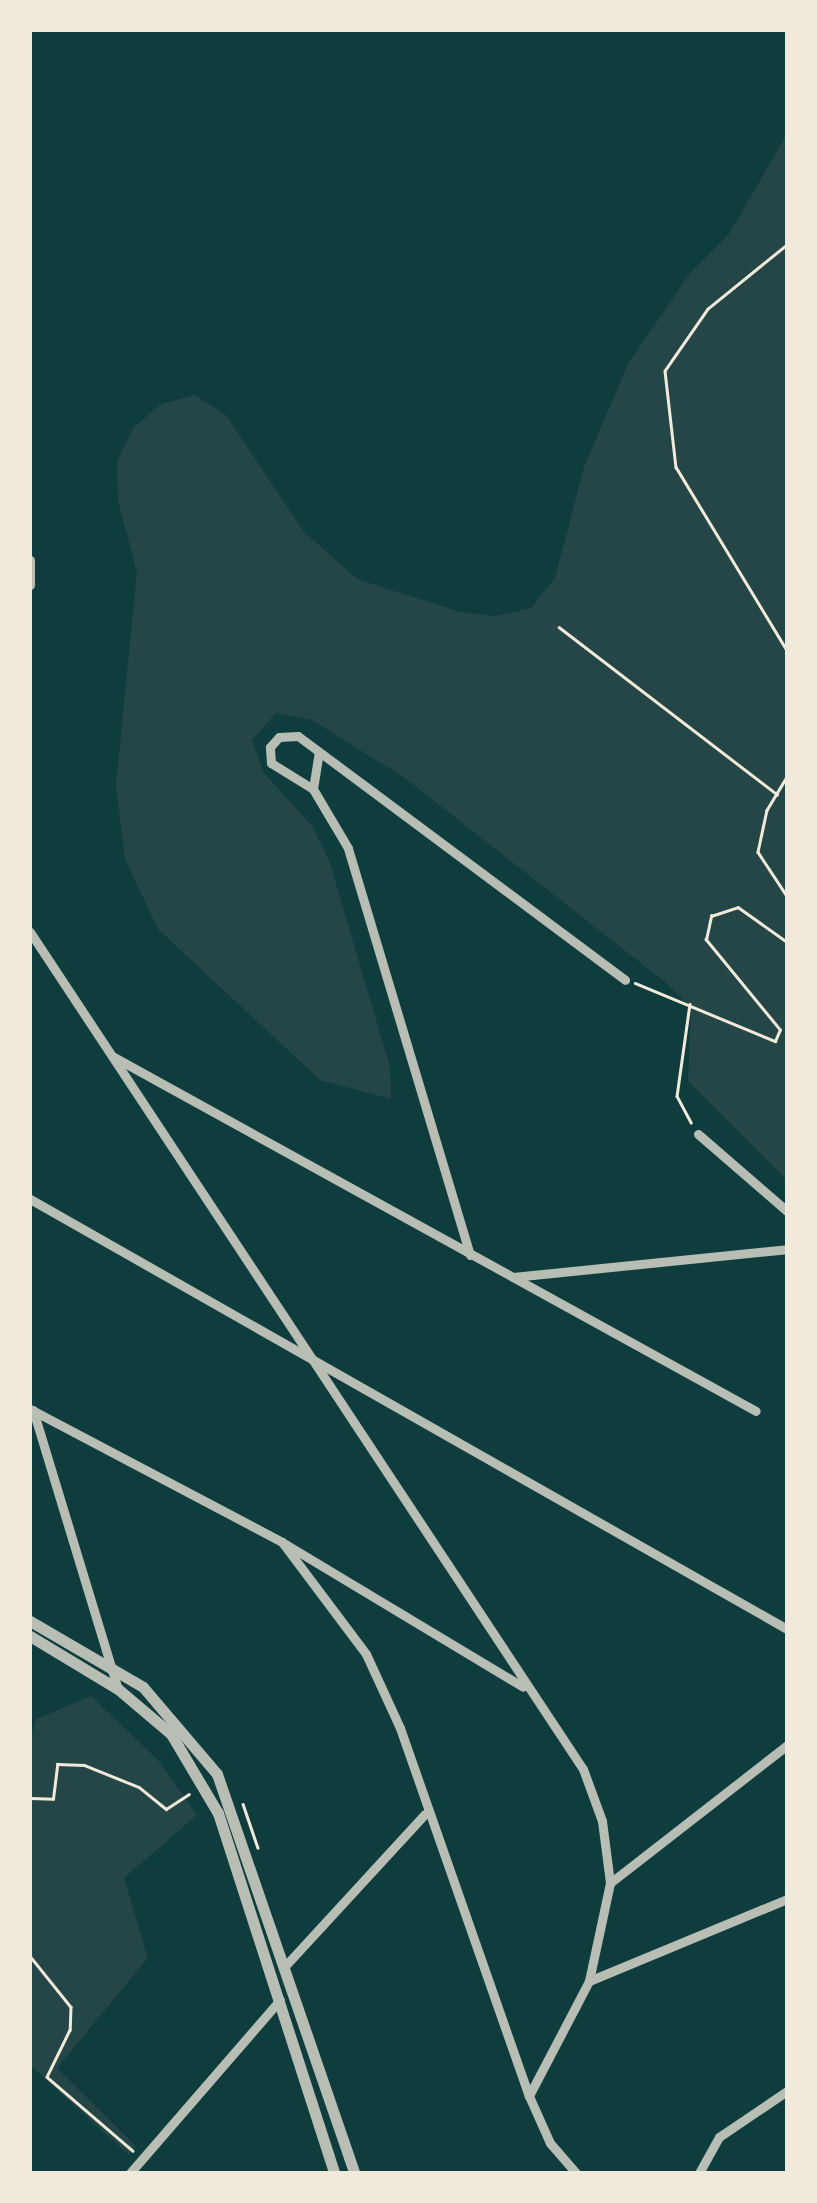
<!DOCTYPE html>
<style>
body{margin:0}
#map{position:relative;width:817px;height:2203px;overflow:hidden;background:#0f3d3e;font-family:Georgia,serif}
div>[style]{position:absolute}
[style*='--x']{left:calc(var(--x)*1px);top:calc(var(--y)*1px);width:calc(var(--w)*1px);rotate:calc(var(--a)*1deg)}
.green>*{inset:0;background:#244646}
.path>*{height:2.5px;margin:-1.25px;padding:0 1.25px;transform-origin:1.25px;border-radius:1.25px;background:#f1e9da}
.minor>*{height:9px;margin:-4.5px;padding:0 4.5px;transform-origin:4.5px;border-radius:4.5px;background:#b8beb3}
.tertiary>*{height:11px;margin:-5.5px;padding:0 5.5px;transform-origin:5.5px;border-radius:5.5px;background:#b8beb3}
span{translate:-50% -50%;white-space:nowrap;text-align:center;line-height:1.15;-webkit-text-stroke:10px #f1e9da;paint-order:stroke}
.frame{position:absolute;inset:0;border:32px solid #f1e9da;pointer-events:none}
</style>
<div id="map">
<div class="green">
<div style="clip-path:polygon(787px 134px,787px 1180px,688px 1081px,691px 1008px,665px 982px,405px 778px,312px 720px,276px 713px,252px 740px,264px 773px,312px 826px,329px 860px,390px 1067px,391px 1099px,320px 1080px,158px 929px,125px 859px,116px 785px,137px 572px,118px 501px,117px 461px,133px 428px,161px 404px,195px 395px,226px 415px,303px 531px,357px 579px,460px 612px,496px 616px,531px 608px,555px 578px,584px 467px,628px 364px,690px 273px,729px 234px)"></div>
<div style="clip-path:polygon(91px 1696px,158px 1760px,197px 1815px,124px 1878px,148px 1958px,57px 2068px,136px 2146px,129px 2155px,30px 2065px,30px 1742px,36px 1719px)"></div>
</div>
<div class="path">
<div style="--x:787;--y:245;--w:102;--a:141"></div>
<div style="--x:708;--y:309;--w:75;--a:124.7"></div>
<div style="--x:665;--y:371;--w:97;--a:83.5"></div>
<div style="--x:676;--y:467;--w:214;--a:58.8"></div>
<div style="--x:559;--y:627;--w:275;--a:37.5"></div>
<div style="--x:787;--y:777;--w:39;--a:121"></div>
<div style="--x:767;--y:810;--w:43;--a:102.1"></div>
<div style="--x:758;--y:852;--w:53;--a:56.6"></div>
<div style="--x:635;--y:983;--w:152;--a:22.5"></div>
<div style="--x:775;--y:1041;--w:12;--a:-66"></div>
<div style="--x:780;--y:1030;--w:117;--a:-129.4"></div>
<div style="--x:706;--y:940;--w:25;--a:-78"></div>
<div style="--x:711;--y:916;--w:28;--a:-18"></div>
<div style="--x:738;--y:907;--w:60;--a:35.5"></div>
<div style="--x:690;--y:1004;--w:93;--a:98"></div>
<div style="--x:677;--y:1096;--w:30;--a:62"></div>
<div style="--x:30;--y:1798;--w:23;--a:2"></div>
<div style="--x:53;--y:1799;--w:35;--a:-83"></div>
<div style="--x:57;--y:1764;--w:27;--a:2"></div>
<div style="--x:84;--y:1765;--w:59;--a:21.8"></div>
<div style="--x:139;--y:1787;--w:35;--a:39"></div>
<div style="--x:166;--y:1809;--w:27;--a:-33"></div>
<div style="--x:243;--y:1804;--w:46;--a:71.2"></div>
<div style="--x:30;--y:1956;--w:65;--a:51.2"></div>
<div style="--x:71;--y:2007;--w:23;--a:92"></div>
<div style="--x:70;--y:2030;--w:52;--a:116.1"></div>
<div style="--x:47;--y:2077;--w:113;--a:40.7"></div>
</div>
<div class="minor">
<div style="--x:30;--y:560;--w:25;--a:90"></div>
<div style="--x:313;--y:789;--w:36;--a:-81"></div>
<div style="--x:30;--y:932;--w:1003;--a:56.55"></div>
<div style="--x:583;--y:1769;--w:55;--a:69.9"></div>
<div style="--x:602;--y:1821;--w:63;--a:82.6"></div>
<div style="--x:610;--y:1883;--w:100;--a:102.1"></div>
<div style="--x:589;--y:1981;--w:130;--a:117.6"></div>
<div style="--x:112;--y:1056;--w:735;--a:28.87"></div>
<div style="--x:698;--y:1134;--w:118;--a:40.9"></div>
<div style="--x:30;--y:1199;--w:871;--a:29.6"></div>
<div style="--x:470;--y:1255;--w:425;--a:-106.7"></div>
<div style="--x:348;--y:848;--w:69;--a:-120.7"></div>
<div style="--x:313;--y:789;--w:49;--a:-148.2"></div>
<div style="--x:271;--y:763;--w:16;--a:-94"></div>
<div style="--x:270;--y:747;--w:13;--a:-48"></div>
<div style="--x:279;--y:737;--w:19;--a:-3"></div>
<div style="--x:298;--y:736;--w:408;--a:36.7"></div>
<div style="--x:513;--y:1277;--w:275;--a:-5.8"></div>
<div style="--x:30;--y:1409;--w:285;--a:27.8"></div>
<div style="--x:282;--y:1542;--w:281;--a:31"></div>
<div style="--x:33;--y:1410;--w:292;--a:73.1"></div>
<div style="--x:282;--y:1542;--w:140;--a:53.1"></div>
<div style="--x:366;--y:1654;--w:81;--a:65.3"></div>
<div style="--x:400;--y:1728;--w:390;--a:70.7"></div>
<div style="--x:529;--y:2096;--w:51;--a:65.9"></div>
<div style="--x:550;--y:2143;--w:40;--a:49"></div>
<div style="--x:610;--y:1883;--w:224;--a:-37.9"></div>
<div style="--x:286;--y:1965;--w:205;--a:-47.4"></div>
<div style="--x:589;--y:1981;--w:214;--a:-22.5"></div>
<div style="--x:130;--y:2173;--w:229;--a:-49.1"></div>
<div style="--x:699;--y:2173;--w:41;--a:-60.9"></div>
<div style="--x:719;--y:2137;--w:82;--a:-34.1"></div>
</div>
<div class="tertiary">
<div style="--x:30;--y:1621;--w:131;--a:30.3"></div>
<div style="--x:143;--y:1687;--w:114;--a:49.6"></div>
<div style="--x:217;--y:1774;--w:422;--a:71"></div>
<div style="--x:30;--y:1636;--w:103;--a:31.1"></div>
<div style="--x:118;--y:1689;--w:70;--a:40.3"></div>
<div style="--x:171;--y:1734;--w:92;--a:59.3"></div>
<div style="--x:218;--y:1813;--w:378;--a:72.1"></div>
</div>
<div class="frame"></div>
</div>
